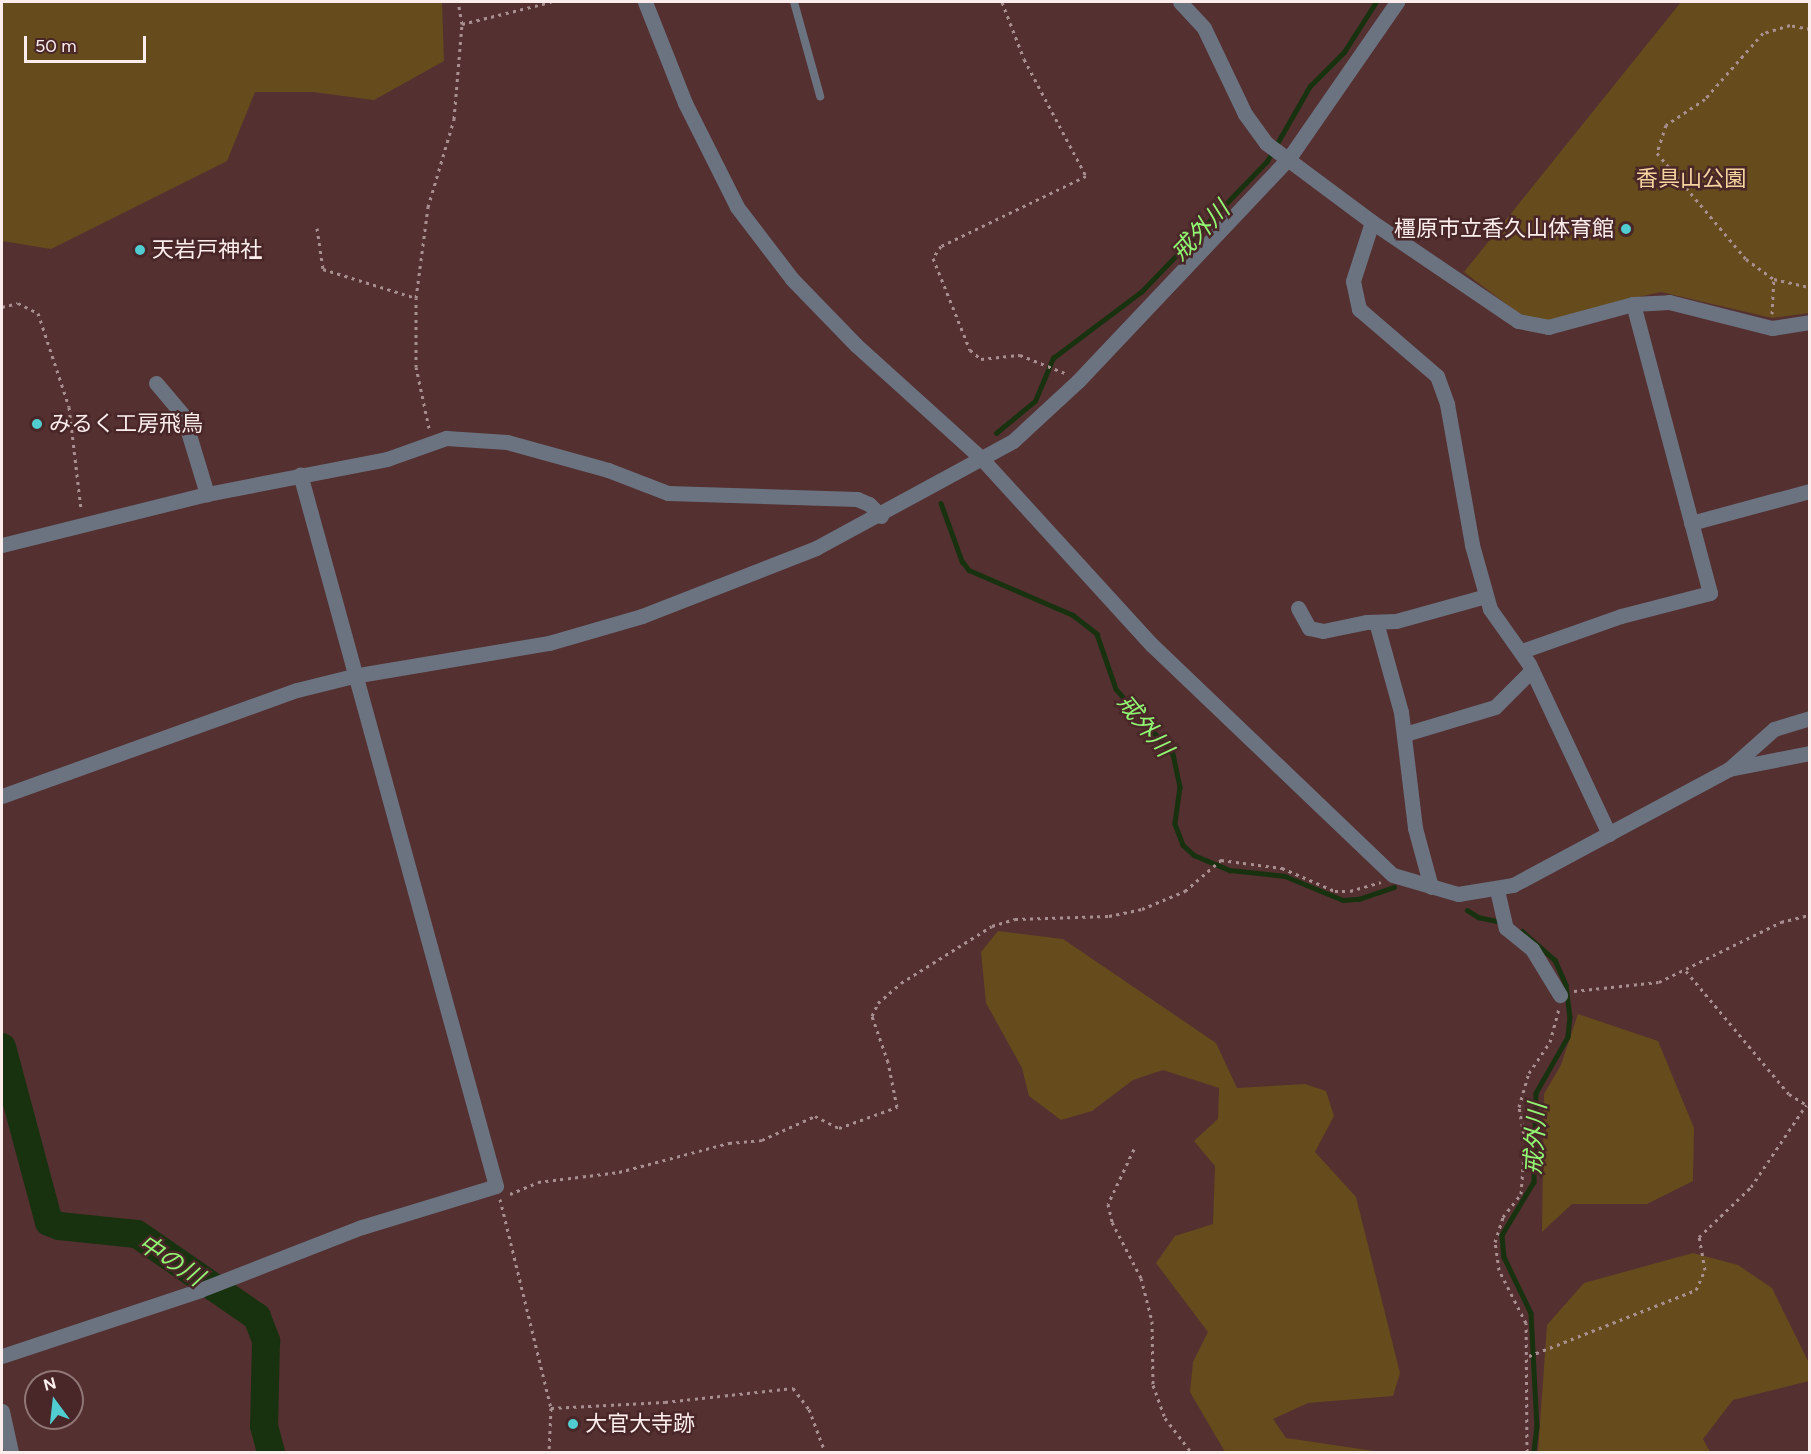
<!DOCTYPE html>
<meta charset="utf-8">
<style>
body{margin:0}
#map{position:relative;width:1811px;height:1454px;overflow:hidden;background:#543031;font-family:Figtree,"Noto Sans JP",sans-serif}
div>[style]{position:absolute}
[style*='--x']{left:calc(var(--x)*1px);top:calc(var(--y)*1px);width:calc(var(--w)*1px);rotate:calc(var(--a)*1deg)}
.green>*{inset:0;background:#664b1c}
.stream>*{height:4.5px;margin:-2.25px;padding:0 2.25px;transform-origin:2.25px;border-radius:2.25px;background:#183210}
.river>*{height:28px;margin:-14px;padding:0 14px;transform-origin:14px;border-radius:14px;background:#183210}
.path>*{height:3px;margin-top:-1.5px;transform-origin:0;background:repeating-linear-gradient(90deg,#a98f90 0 3px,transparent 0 7.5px)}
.service>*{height:8px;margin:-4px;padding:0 4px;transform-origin:4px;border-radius:4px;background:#6b7381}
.minor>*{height:15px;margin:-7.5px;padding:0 7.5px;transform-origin:7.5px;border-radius:7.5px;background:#6b7381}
.tertiary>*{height:15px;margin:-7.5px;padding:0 7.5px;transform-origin:7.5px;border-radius:7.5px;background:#6b7381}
.dots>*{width:16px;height:16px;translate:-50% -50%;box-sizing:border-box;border:3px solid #492627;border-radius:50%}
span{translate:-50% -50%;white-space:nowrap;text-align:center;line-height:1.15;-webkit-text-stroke:5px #492627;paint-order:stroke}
.park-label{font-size:22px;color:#f5d49f}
.poi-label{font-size:22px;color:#fceded}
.right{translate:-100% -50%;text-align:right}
.left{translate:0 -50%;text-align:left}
.water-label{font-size:24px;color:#91f773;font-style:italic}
.frame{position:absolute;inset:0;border:3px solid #fceded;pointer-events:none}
.north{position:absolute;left:24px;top:1370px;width:60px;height:60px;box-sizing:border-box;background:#492627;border:2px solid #917676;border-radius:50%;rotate:345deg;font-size:16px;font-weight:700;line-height:24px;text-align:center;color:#fceded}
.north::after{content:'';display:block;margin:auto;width:21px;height:27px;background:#51ccd1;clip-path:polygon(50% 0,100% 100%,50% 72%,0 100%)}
.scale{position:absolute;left:24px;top:36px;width:122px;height:27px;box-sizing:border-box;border:3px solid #fceded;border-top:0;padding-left:8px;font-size:18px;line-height:21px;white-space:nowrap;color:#fceded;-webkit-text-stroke:4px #492627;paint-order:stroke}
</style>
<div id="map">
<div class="green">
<div style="clip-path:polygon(2px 2px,442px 2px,444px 61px,374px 100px,313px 92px,255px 92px,227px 161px,51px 249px,2px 241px)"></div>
<div style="clip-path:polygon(1681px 2px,1809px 2px,1809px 313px,1772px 318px,1661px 292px,1611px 303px,1549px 323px,1518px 313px,1464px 272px)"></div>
<div style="clip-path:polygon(998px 931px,1063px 939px,1216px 1043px,1237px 1088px,1305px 1084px,1326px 1091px,1334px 1116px,1315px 1152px,1356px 1197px,1400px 1373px,1393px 1396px,1308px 1403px,1273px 1419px,1286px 1438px,1381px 1452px,1225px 1452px,1190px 1392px,1193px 1362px,1208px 1332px,1156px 1263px,1175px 1236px,1213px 1224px,1215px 1166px,1194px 1141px,1218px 1119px,1219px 1088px,1163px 1070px,1133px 1080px,1092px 1111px,1061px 1120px,1029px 1096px,1022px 1068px,986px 1003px,981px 952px)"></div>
<div style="clip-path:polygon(1578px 1014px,1658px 1041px,1694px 1128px,1693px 1181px,1647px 1204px,1572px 1204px,1542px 1232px,1544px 1094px,1561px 1065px)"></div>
<div style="clip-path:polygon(1693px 1253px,1738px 1265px,1772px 1288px,1809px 1363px,1809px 1381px,1733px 1400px,1703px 1439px,1710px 1452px,1538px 1452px,1547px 1325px,1584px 1283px)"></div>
</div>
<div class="stream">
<div style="--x:996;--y:433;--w:50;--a:-39.4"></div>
<div style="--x:1035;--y:401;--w:47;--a:-67.3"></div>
<div style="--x:1053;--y:358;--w:110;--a:-36.9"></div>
<div style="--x:1141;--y:292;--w:182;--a:-46.1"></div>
<div style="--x:1267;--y:161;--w:86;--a:-60.2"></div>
<div style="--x:1310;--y:86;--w:48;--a:-45"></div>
<div style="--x:1344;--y:52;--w:59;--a:-57.4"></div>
<div style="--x:941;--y:503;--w:62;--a:70.1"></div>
<div style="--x:962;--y:561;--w:11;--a:52"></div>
<div style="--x:969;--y:570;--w:113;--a:23.4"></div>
<div style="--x:1073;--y:615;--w:31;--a:38"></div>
<div style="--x:1097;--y:634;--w:58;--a:70.9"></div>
<div style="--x:1116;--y:689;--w:86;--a:48.8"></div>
<div style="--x:1173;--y:754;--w:34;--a:78"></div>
<div style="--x:1180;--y:787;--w:37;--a:98"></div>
<div style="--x:1175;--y:824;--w:22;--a:69"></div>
<div style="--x:1183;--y:845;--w:15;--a:42"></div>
<div style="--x:1194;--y:855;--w:39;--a:23"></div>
<div style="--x:1230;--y:870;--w:55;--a:6.2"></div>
<div style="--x:1285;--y:876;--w:63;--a:22.5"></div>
<div style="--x:1343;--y:900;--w:16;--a:-4"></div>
<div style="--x:1359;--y:899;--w:37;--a:-19"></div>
<div style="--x:1467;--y:910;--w:13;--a:32"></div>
<div style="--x:1478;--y:917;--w:24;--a:12"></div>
<div style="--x:1522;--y:931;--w:44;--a:41.3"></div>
<div style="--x:1555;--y:960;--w:27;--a:66"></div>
<div style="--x:1566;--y:985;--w:32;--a:83"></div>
<div style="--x:1570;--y:1017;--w:20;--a:96"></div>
<div style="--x:1568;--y:1037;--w:64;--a:119.7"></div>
<div style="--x:1536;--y:1093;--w:89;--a:91.3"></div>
<div style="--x:1534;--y:1182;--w:62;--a:121.1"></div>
<div style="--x:1502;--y:1235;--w:22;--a:85"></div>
<div style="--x:1504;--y:1257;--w:62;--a:64.3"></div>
<div style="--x:1531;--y:1313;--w:113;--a:87"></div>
<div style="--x:1537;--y:1426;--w:26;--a:97"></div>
</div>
<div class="river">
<div style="--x:2;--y:1047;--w:181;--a:75"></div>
<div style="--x:49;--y:1222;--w:11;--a:22"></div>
<div style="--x:59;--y:1226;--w:78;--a:5.9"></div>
<div style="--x:137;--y:1234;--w:146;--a:34.7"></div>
<div style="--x:257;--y:1317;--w:26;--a:69"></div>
<div style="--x:266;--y:1341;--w:85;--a:91.3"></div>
<div style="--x:264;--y:1426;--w:27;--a:75"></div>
</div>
<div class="path">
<div style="--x:1002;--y:2;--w:61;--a:68.9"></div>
<div style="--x:1024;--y:59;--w:132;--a:62.1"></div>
<div style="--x:1086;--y:176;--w:161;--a:154.2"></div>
<div style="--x:941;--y:246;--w:14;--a:124"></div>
<div style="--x:933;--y:258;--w:99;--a:68.1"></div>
<div style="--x:970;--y:350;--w:14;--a:39"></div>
<div style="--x:981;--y:359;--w:39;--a:-6"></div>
<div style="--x:1020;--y:355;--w:48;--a:21.8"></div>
<div style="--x:462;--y:24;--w:92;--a:-13.9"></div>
<div style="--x:1810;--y:29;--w:20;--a:-169"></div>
<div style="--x:1790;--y:25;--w:28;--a:163"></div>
<div style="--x:1763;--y:33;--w:88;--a:131.3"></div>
<div style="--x:1705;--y:99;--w:47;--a:146.3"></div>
<div style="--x:1666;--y:125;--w:29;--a:108"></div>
<div style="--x:1657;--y:153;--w:138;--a:50"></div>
<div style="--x:1746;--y:259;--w:34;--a:36"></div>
<div style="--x:1774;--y:279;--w:37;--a:13"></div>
<div style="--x:317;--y:228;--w:41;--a:81.7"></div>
<div style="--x:323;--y:269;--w:97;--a:17.3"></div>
<div style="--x:2;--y:307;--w:16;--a:-14"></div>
<div style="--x:18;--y:303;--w:22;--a:27"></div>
<div style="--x:38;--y:313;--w:99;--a:71.7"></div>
<div style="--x:69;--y:407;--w:103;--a:83.3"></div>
<div style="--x:1772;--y:314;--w:35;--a:-87"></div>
<div style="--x:429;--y:428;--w:62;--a:-102"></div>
<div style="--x:416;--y:367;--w:69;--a:-90"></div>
<div style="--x:416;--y:298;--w:92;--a:-82.5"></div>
<div style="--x:428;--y:207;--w:92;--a:-73.5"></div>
<div style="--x:454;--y:119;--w:95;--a:-85.2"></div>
<div style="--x:462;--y:24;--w:22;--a:-100"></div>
<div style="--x:1686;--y:971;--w:160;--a:50.1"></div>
<div style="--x:1789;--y:1094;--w:25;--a:32"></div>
<div style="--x:1574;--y:991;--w:85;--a:-6"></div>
<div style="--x:1659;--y:982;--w:136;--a:-26.2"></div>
<div style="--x:1781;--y:922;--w:30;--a:-14"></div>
<div style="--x:1134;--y:1149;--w:61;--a:115.3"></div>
<div style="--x:1108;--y:1204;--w:18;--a:77"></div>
<div style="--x:1112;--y:1222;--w:63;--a:62.6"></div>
<div style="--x:1141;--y:1278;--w:44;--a:75.7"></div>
<div style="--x:1152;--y:1321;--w:64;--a:89.1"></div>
<div style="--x:1153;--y:1385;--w:35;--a:70"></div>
<div style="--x:1165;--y:1418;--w:43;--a:52.6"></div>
<div style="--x:510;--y:1194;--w:30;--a:-23"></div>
<div style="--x:538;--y:1182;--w:82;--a:-7"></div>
<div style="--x:619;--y:1172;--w:114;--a:-14.8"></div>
<div style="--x:729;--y:1143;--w:33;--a:-5"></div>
<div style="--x:762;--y:1140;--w:58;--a:-24.4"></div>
<div style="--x:815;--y:1116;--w:27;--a:27"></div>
<div style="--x:839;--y:1128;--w:62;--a:-19.9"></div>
<div style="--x:897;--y:1107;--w:46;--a:-101.3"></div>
<div style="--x:888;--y:1062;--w:49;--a:-109.2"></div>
<div style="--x:872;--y:1016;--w:14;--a:-65"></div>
<div style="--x:878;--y:1003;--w:30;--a:-41"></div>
<div style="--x:901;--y:983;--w:107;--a:-32.1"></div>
<div style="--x:992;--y:926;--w:24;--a:-17"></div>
<div style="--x:1015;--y:919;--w:94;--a:-1.8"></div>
<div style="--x:1109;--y:916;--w:34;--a:-12"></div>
<div style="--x:1142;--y:909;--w:47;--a:-22.7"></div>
<div style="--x:1185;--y:891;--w:48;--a:-40.7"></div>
<div style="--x:1221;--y:860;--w:62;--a:7.5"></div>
<div style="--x:1282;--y:868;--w:58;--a:23.5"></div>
<div style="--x:1335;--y:891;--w:15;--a:0"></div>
<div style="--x:1350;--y:891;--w:32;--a:-16"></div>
<div style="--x:500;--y:1199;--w:215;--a:76.3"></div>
<div style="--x:551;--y:1408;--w:44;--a:92.6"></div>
<div style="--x:1529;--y:1356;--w:180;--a:-21.6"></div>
<div style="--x:1696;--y:1290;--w:22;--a:-66"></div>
<div style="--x:1705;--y:1270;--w:34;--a:-100"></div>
<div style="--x:1699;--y:1237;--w:72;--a:-43.9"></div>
<div style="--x:1751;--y:1187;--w:99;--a:-56.1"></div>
<div style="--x:551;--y:1408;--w:114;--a:-3"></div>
<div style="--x:665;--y:1402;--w:129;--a:-6.2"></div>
<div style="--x:793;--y:1388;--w:26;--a:53"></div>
<div style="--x:809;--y:1409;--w:46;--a:69.6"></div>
<div style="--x:1527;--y:1452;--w:129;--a:-90.4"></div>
<div style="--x:1526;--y:1323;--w:59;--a:-117"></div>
<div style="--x:1499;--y:1270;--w:28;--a:-98"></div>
<div style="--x:1495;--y:1242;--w:26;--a:-72"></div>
<div style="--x:1503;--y:1217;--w:29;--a:-52"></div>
<div style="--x:1521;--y:1194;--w:53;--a:-85.7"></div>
<div style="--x:1525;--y:1141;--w:35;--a:-100"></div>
<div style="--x:1519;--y:1107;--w:35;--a:-74"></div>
<div style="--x:1529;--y:1073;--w:37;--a:-56"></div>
<div style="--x:1550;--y:1042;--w:35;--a:-75"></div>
</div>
<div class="service">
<div style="--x:794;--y:2;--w:98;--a:74.5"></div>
</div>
<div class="minor">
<div style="--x:1180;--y:2;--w:35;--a:47"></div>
<div style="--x:1204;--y:28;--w:95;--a:64.5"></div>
<div style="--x:1245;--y:114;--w:36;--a:54"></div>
<div style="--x:1266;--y:143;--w:132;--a:36.7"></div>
<div style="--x:1372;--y:222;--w:176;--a:34.1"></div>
<div style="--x:1518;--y:321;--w:31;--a:11"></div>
<div style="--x:1548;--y:327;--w:88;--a:-15.1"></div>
<div style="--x:1633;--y:304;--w:36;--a:-3"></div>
<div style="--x:1669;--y:302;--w:106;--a:14.2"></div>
<div style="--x:1772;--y:328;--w:38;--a:-9"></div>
<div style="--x:1372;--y:222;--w:62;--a:107.9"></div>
<div style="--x:1353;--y:281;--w:29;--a:78"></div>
<div style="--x:1359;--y:309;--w:103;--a:40.7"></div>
<div style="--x:1437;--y:376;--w:30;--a:70"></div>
<div style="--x:1447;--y:404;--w:143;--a:79.9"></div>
<div style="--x:1472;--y:545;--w:66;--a:74.3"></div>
<div style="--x:1490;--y:609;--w:67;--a:54.7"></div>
<div style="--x:1529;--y:664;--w:188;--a:64.8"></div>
<div style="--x:156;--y:383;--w:42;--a:49.8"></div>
<div style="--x:183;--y:415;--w:83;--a:73.1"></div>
<div style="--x:1691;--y:523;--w:123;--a:-15.1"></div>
<div style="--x:2;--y:545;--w:211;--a:-14"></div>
<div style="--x:207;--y:494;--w:183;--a:-11"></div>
<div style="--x:387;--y:459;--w:63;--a:-19.6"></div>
<div style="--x:446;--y:438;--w:61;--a:3.8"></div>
<div style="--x:507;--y:442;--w:105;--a:15.5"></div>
<div style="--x:608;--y:470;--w:64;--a:21"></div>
<div style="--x:668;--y:493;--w:189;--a:1.8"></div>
<div style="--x:857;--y:499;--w:13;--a:23"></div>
<div style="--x:869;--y:504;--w:17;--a:45"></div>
<div style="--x:1298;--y:608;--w:23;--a:61"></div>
<div style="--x:1309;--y:628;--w:14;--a:12"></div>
<div style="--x:1323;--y:631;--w:45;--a:-11.6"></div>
<div style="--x:1367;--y:622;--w:29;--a:-2"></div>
<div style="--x:1396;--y:621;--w:93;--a:-15.5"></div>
<div style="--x:1376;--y:622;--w:93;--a:74.5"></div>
<div style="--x:1401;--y:712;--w:117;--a:83.1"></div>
<div style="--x:1415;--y:828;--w:61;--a:74.8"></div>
<div style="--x:1522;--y:651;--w:105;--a:-19.5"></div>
<div style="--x:1621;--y:616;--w:92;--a:-14.5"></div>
<div style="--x:1710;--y:593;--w:299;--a:-104.9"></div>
<div style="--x:1405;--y:734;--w:94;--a:-16.7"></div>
<div style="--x:1495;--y:707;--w:52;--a:-45"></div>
<div style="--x:1729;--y:769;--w:60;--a:-41.6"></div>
<div style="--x:1774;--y:729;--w:38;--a:-17"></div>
<div style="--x:1497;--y:890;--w:39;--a:77"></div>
<div style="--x:1506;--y:928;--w:33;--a:39"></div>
<div style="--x:1532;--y:949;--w:54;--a:58.7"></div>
<div style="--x:2;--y:1356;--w:209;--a:-18.4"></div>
<div style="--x:200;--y:1290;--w:174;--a:-21.3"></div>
<div style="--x:362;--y:1227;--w:140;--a:-17"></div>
<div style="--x:496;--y:1186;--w:738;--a:-105.39"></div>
</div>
<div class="tertiary">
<div style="--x:645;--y:2;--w:109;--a:68.4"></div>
<div style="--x:685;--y:103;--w:116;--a:63.4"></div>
<div style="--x:737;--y:207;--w:91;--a:52.6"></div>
<div style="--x:792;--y:279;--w:92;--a:45.9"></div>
<div style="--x:856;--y:345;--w:170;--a:42.1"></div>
<div style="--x:982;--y:459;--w:252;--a:47.6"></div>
<div style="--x:1152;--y:645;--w:333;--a:43.7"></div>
<div style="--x:1393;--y:875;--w:68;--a:16.3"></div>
<div style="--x:1458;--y:894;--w:56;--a:-9.3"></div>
<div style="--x:1513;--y:885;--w:245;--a:-28.2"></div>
<div style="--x:1729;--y:769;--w:83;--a:-11.2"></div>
<div style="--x:2;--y:796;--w:313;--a:-19.8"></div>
<div style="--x:297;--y:690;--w:58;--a:-14"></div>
<div style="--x:353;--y:676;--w:199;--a:-9.6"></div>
<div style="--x:549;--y:643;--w:97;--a:-16.2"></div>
<div style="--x:642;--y:616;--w:187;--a:-21.3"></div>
<div style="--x:816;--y:548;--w:224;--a:-28.5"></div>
<div style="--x:1013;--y:441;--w:88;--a:-42.7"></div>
<div style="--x:1078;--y:381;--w:307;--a:-46.6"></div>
<div style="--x:1289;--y:158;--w:190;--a:-55.3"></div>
<div style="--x:2;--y:1411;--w:42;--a:77.6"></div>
</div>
<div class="dots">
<div style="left:1626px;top:229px;background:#51ccd1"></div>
<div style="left:140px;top:250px;background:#51ccd1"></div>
<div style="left:37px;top:424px;background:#51ccd1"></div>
<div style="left:573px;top:1424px;background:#51ccd1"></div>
</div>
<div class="park-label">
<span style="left:1691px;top:179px">香具山公園</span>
</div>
<div class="poi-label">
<span class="right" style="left:1614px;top:229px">橿原市立香久山体育館</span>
<span class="left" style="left:152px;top:250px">天岩戸神社</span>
<span class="left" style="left:49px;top:424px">みるく工房飛鳥</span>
<span class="left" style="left:585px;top:1424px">大官大寺跡</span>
</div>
<div class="water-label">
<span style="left:1200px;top:231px;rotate:-46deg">戒外川</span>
<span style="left:1145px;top:725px;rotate:51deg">戒外川</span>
<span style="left:1535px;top:1139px;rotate:-86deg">戒外川</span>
<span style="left:171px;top:1260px;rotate:33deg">中の川</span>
</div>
<div class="frame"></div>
<div class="north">N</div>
<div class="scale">50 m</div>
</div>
